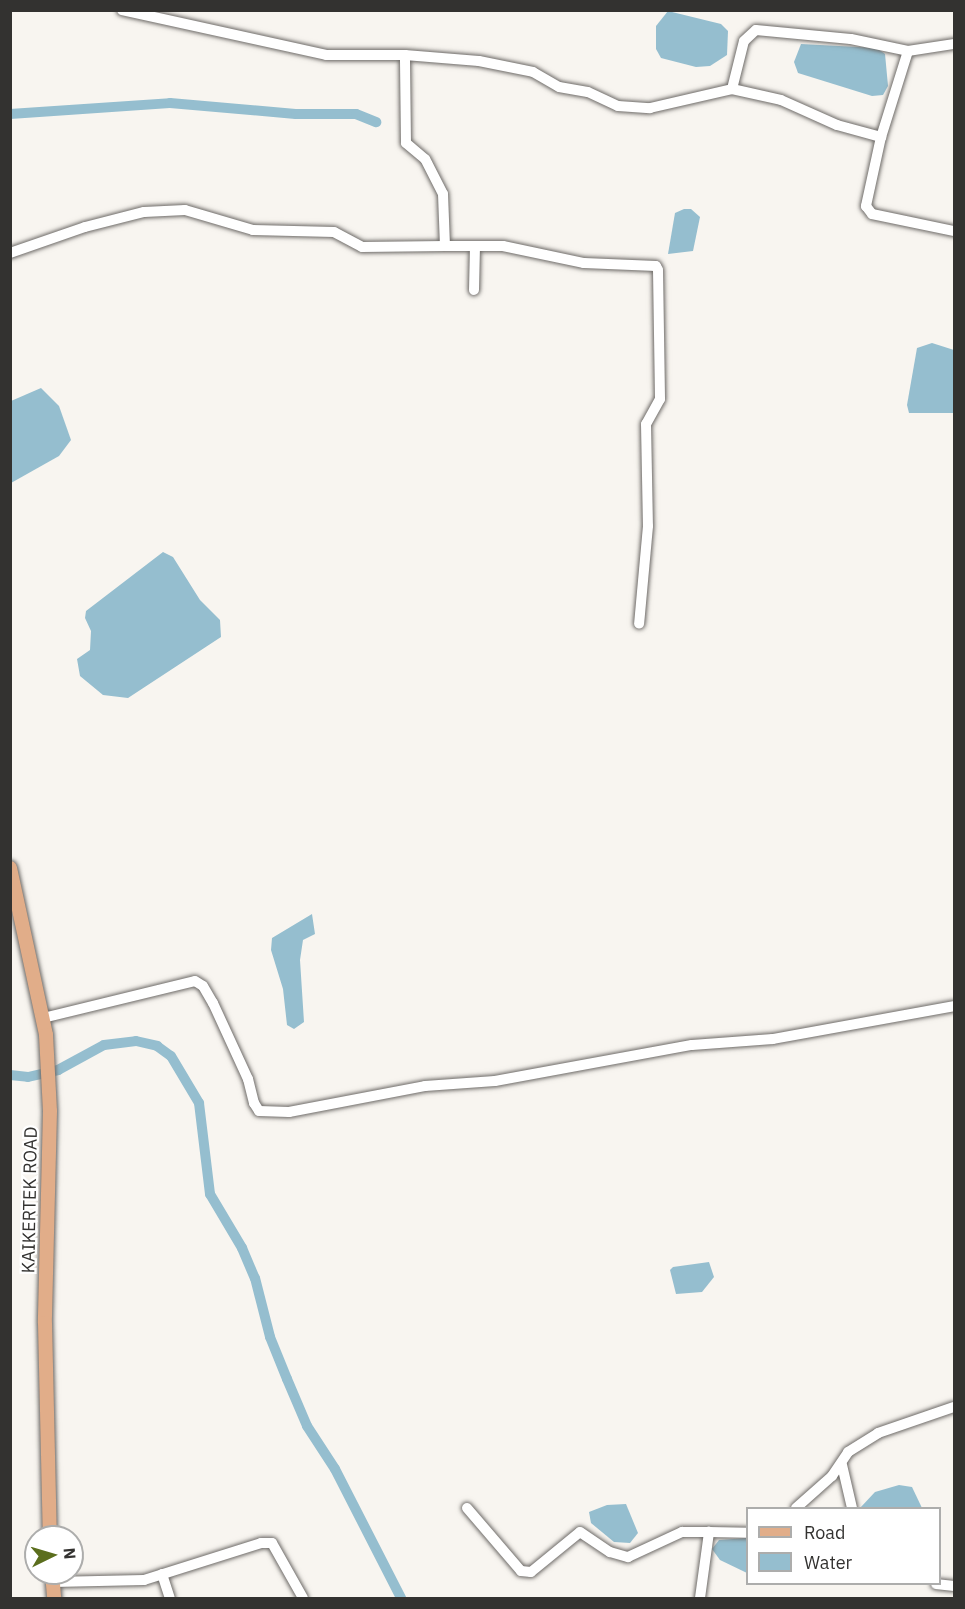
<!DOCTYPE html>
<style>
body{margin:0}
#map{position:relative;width:965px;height:1609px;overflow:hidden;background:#f8f5f0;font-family:"IBM Plex Sans",sans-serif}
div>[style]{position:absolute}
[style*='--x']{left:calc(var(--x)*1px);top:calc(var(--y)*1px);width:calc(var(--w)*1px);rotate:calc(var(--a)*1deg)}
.water>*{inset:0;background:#95becf}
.canal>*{height:10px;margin:-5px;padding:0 5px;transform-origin:5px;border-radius:5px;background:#95becf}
.roads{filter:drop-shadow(0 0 2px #6e6b68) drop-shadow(0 0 2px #6e6b68)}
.minor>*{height:10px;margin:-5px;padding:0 5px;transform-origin:5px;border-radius:5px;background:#fff}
.major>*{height:14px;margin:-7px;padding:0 7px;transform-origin:7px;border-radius:7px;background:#e1ad89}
span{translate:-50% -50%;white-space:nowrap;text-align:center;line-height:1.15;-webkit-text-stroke:4.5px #fff;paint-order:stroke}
.street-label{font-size:18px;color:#333230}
.frame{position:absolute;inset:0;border:12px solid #333230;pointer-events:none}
.legend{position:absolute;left:746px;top:1507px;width:195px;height:78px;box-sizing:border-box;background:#fff;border:2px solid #adadac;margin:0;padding:8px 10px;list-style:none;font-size:18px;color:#333230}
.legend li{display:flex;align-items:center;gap:12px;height:30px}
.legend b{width:30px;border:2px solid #adadac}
.north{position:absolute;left:24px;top:1525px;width:60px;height:60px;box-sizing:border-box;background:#fff;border:2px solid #adadac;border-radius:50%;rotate:85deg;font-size:16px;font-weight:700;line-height:24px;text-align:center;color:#333230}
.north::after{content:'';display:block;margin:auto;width:21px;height:27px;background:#5b6e1d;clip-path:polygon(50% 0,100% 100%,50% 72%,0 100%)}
</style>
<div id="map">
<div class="water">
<div style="clip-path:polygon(668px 11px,721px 24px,728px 31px,727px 55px,710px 66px,696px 67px,661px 58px,656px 49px,656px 26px)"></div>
<div style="clip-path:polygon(801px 44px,877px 48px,885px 54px,888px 86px,883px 95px,872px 96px,798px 73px,794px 62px)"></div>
<div style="clip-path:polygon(684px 209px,691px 209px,700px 217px,693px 251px,668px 254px,675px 213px)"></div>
<div style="clip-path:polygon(932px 343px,954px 350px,954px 413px,909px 413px,907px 405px,917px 348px)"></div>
<div style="clip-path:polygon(41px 388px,59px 406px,71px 440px,59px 456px,11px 483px,11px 401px)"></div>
<div style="clip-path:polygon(163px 552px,173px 557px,200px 600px,220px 620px,221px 637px,128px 698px,103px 695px,80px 676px,77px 659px,90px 650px,91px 631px,85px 618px,86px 611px)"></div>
<div style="clip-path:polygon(312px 914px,315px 934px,303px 940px,300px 960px,304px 1022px,294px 1029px,287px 1025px,283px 989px,271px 950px,272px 938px)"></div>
<div style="clip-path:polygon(709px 1262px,714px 1277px,702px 1292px,676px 1294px,670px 1270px,673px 1267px)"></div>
<div style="clip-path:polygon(899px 1485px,912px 1487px,922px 1508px,860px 1508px,875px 1492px)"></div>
<div style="clip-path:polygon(626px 1504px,638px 1533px,630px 1543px,614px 1542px,591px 1523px,589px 1512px,607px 1505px)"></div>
<div style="clip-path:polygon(747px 1538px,747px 1573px,720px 1560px,712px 1549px,719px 1540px)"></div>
</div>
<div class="canal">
<div style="--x:10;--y:114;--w:160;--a:-3.9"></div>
<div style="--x:170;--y:103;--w:126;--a:5"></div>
<div style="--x:296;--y:114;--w:60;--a:0"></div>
<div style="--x:356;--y:114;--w:22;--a:22"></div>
<div style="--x:10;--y:1075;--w:18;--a:6"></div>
<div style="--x:28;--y:1077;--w:31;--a:-13"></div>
<div style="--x:58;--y:1070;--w:52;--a:-28.5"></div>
<div style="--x:104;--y:1045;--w:32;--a:-7"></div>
<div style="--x:136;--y:1041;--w:22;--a:13"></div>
<div style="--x:157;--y:1046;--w:17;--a:36"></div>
<div style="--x:171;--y:1056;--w:55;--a:59.2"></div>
<div style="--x:199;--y:1103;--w:92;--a:83.1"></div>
<div style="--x:210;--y:1194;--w:63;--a:59.3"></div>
<div style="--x:242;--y:1248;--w:33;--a:67"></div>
<div style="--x:255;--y:1278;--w:61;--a:75.7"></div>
<div style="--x:270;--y:1337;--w:45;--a:68"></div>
<div style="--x:287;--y:1379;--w:51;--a:66.9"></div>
<div style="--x:307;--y:1426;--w:51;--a:56.9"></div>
<div style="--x:335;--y:1469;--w:145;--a:62.9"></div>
</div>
<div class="roads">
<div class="minor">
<div style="--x:122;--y:10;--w:209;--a:12.4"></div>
<div style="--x:326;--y:55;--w:79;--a:0"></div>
<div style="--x:908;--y:51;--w:47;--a:-8.7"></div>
<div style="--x:732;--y:89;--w:50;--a:12.7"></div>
<div style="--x:781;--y:100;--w:61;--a:24.1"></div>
<div style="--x:837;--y:125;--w:46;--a:15.3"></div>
<div style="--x:445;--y:246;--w:58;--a:0"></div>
<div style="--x:503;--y:246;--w:83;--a:11.9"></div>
<div style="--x:584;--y:263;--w:72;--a:2.4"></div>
<div style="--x:656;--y:266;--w:4;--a:63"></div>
<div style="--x:658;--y:270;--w:129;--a:89.1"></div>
<div style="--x:660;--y:399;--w:29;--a:119"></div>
<div style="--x:646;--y:424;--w:102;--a:88.9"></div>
<div style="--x:648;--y:526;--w:98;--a:95.2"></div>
<div style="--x:10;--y:253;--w:79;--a:-19.1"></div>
<div style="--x:85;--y:227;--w:61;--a:-14.3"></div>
<div style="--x:144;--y:212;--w:41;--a:-2.8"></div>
<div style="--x:185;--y:210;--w:71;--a:16.4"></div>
<div style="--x:253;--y:230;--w:81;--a:1.4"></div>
<div style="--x:334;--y:232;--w:32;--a:28"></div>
<div style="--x:362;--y:247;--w:83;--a:-0.7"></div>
<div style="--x:445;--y:246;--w:52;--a:-92.2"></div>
<div style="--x:443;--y:194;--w:39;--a:-117"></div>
<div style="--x:425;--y:159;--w:25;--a:-140"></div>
<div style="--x:406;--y:143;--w:88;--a:-90.7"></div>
<div style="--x:405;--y:55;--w:74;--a:4.6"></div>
<div style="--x:479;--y:61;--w:55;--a:11.5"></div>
<div style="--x:533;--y:72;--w:30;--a:30"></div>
<div style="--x:559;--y:87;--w:29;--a:10"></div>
<div style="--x:588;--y:92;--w:33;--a:25"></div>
<div style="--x:618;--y:106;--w:32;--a:4"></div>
<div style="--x:650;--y:108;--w:84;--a:-13"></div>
<div style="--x:732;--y:89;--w:49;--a:-76"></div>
<div style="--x:744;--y:41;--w:16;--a:-43"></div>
<div style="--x:756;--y:30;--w:95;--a:5.4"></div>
<div style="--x:851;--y:39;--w:58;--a:11.9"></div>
<div style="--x:908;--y:51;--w:90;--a:107.4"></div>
<div style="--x:881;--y:137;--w:71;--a:102.3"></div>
<div style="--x:866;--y:206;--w:10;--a:53"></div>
<div style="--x:872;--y:214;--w:84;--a:11.7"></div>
<div style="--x:474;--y:290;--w:44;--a:-88.7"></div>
<div style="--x:43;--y:1018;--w:156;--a:-13.7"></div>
<div style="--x:195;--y:981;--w:9;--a:32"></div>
<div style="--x:203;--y:986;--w:20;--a:60"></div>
<div style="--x:213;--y:1003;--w:84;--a:65.3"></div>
<div style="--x:248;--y:1079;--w:25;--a:76"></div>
<div style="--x:254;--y:1103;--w:9;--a:58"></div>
<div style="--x:259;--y:1111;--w:30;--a:2"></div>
<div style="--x:289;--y:1112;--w:138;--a:-10.8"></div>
<div style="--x:425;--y:1086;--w:70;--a:-4.1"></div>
<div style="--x:495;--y:1081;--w:200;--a:-10.4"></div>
<div style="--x:692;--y:1045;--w:81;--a:-4.2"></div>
<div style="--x:773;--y:1039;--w:184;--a:-10.3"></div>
<div style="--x:842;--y:1465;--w:44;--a:76.9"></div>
<div style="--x:467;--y:1508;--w:83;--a:49.4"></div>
<div style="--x:521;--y:1571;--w:10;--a:6"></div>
<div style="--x:531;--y:1572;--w:63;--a:-39.2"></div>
<div style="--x:580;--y:1532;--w:36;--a:34"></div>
<div style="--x:610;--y:1552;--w:19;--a:16"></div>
<div style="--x:628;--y:1557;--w:60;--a:-24.8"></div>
<div style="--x:682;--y:1532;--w:27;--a:0"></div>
<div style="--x:796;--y:1508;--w:48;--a:-41.6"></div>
<div style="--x:832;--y:1476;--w:29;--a:-56"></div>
<div style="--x:848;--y:1452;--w:36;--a:-32"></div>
<div style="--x:878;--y:1433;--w:80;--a:-18.9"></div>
<div style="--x:162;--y:1574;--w:25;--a:72"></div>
<div style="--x:53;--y:1582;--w:91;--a:-1.3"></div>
<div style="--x:144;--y:1580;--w:123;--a:-17.5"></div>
<div style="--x:261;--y:1543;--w:11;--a:0"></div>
<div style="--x:272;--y:1543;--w:63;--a:60.6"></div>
<div style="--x:936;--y:1584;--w:18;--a:6"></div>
<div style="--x:700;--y:1598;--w:67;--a:-82.2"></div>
<div style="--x:709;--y:1532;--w:39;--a:1"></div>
</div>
<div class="major">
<div style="--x:10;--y:868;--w:171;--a:77.8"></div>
<div style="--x:46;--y:1035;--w:76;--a:87"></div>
<div style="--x:50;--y:1111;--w:212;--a:91.4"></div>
<div style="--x:45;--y:1323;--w:214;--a:88.7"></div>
<div style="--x:52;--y:1573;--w:25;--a:85"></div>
</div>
</div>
<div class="street-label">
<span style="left:30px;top:1200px;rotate:-89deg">KAIKERTEK ROAD</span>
</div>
<div class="frame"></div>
<ul class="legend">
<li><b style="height:8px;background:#e1ad89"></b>Road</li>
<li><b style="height:16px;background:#95becf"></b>Water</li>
</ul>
<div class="north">N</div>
</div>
